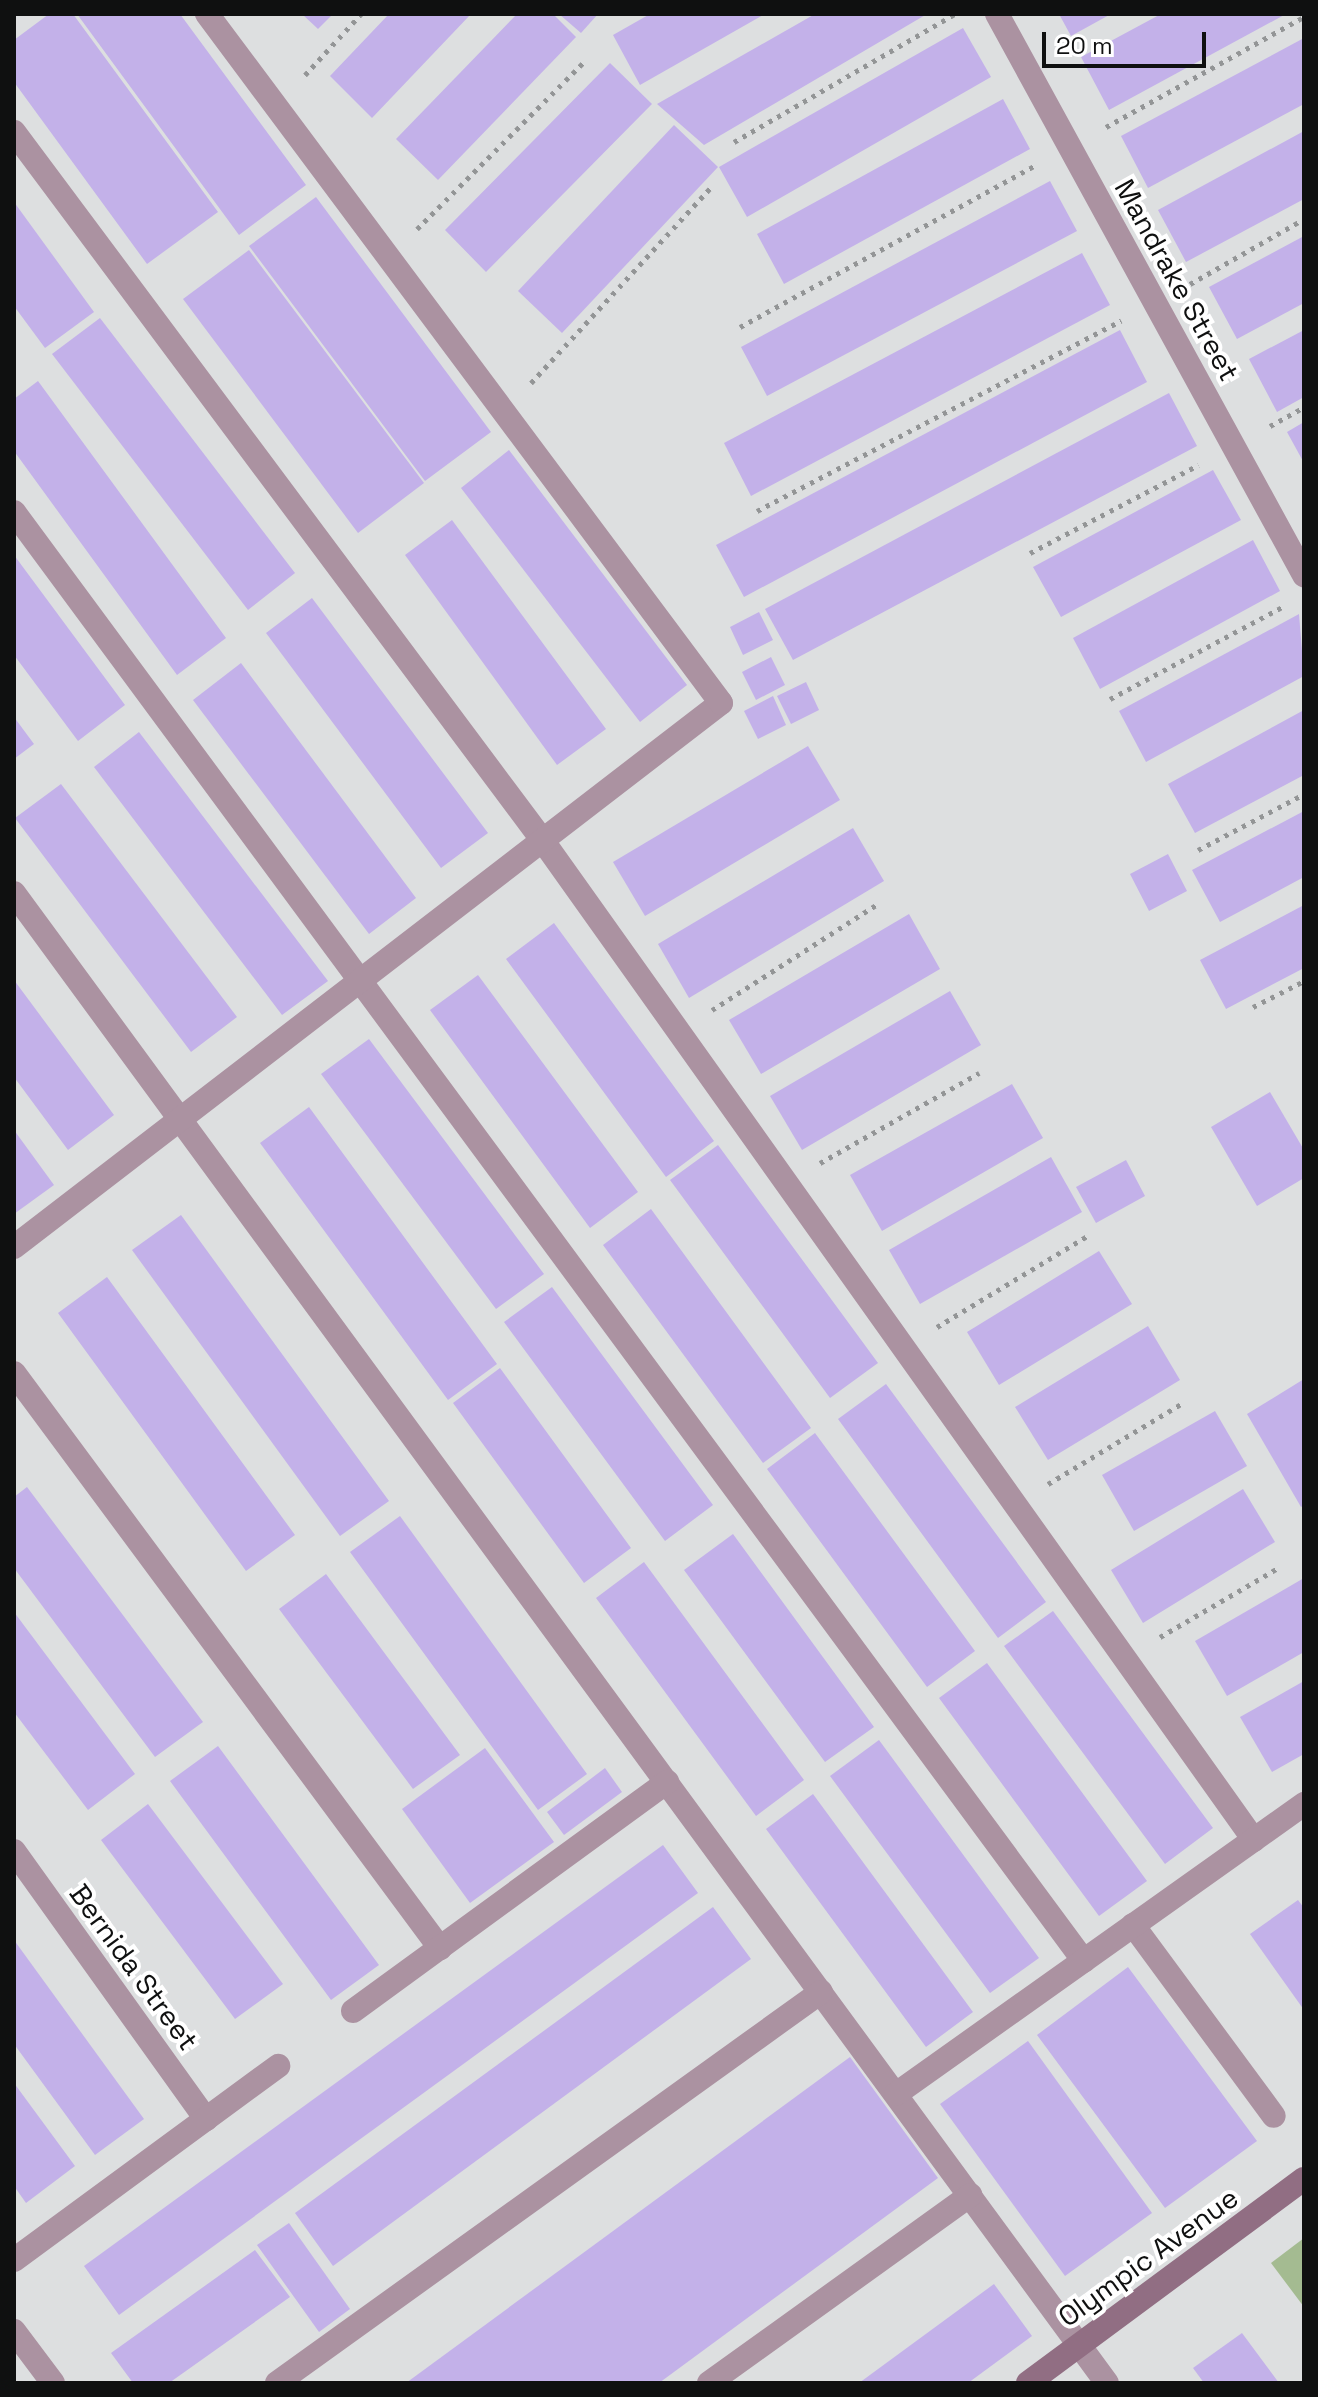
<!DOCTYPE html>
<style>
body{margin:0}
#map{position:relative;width:1318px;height:2397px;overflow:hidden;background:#dddfe0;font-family:"Space Grotesk",sans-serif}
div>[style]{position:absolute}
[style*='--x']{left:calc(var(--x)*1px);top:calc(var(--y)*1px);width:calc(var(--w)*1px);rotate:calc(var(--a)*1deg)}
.green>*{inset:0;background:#a4bb91}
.building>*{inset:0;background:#c3b1e9}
.path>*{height:5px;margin-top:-2.5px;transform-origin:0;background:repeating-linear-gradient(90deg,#939596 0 4px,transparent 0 10px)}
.street>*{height:24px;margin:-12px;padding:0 12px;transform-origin:12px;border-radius:12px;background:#ab92a1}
.secondary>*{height:24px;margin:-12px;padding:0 12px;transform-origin:12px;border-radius:12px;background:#916e83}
span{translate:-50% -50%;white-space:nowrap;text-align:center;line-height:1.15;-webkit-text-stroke:8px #fff;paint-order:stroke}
.street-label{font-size:28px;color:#0f1010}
.frame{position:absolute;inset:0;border:16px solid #0f1010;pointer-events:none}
.scale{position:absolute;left:1042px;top:32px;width:164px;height:36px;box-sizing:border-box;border:4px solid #0f1010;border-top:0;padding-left:10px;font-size:24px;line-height:28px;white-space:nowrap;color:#0f1010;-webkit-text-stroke:6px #fff;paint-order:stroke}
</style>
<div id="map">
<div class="green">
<div style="clip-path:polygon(1304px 2238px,1304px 2307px,1271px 2263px)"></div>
</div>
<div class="building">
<div style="clip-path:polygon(49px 14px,73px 14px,218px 212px,147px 264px,14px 82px,14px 40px)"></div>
<div style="clip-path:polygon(77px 14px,180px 14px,306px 185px,239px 235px)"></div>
<div style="clip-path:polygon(302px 14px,333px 14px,318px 29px)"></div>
<div style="clip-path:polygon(389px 14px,471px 14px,372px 118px,330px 76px)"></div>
<div style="clip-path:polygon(517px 14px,553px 14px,576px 37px,438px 180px,396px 139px)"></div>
<div style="clip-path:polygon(559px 14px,598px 14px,581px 33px)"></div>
<div style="clip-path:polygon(650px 14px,765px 14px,640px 85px,613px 35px)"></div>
<div style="clip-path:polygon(815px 14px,927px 14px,704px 145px,657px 104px)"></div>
<div style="clip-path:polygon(1059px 14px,1111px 14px,1071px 36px)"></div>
<div style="clip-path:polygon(1161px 14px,1286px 14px,1109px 110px,1081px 57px)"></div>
<div style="clip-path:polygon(963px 28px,991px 77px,747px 217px,719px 167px)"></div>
<div style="clip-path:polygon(1304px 38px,1304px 104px,1148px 188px,1121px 136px)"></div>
<div style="clip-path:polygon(610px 63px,652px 104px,486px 272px,445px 230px)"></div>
<div style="clip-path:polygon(1003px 99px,1030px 149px,784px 284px,757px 234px)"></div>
<div style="clip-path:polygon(674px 125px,718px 167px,562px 333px,518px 291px)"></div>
<div style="clip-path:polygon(1304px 131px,1304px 199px,1186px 262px,1158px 210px)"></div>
<div style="clip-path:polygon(1050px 181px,1077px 231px,767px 396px,741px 347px)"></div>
<div style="clip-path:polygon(316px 197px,491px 432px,425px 481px,249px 246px)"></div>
<div style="clip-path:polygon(14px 202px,94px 312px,45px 348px,14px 306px)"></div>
<div style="clip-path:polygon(1304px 236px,1304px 303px,1237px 339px,1209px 287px)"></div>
<div style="clip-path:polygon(249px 250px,424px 483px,358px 533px,183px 299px)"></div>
<div style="clip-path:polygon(1082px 253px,1110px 305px,751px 496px,724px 443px)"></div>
<div style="clip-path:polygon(100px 318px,295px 573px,248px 610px,52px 354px)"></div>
<div style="clip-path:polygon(1120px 330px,1147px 382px,744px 597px,716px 545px)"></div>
<div style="clip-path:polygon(1304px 330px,1304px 397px,1277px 412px,1249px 359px)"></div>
<div style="clip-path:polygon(38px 381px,226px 638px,177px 675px,14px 451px,14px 399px)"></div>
<div style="clip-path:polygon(1169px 393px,1197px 446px,793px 660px,765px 609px)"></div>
<div style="clip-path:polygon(1304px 422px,1304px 463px,1287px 432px)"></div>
<div style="clip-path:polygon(509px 450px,687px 685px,640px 722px,461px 488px)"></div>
<div style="clip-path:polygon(1213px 470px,1241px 520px,1061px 617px,1033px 567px)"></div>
<div style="clip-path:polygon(452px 520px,606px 729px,557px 765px,405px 555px)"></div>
<div style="clip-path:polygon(1253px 540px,1280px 591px,1100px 689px,1073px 638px)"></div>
<div style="clip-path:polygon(14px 555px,125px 705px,78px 741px,14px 655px)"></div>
<div style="clip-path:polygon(312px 598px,488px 833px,441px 868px,266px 633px)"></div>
<div style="clip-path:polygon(759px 612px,773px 640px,743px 655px,730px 627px)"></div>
<div style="clip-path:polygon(1299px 614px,1304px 676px,1146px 762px,1119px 711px)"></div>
<div style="clip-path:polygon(771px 657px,785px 685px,756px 700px,742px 672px)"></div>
<div style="clip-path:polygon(241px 663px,416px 898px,369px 934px,193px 700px)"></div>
<div style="clip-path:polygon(806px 682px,819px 710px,791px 724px,777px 696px)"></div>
<div style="clip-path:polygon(773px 696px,786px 725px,758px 739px,744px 711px)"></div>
<div style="clip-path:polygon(1304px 710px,1304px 775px,1195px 833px,1168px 784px)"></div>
<div style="clip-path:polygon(14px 717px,34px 744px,14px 759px)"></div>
<div style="clip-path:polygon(139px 732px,328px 981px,282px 1015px,94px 767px)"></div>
<div style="clip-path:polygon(808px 746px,840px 800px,645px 916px,613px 862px)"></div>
<div style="clip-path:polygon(61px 784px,237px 1017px,191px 1052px,15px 818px)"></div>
<div style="clip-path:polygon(1304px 811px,1304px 877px,1220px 922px,1192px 870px)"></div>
<div style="clip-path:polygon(853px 828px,884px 881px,689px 998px,658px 944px)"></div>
<div style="clip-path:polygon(1168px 854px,1187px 891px,1149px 911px,1130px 874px)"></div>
<div style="clip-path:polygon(1304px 905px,1304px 968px,1226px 1009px,1200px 960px)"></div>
<div style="clip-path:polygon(909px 914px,940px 969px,761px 1074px,729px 1020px)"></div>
<div style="clip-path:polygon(554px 923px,714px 1141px,666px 1177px,506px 959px)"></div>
<div style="clip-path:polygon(478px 975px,638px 1192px,590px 1228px,430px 1010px)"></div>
<div style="clip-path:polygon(14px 980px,114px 1115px,68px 1150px,14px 1077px)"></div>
<div style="clip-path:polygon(950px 991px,981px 1045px,802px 1150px,770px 1096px)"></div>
<div style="clip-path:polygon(369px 1039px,544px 1274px,496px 1309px,321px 1074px)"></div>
<div style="clip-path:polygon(1012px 1084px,1043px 1138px,882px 1231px,850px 1175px)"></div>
<div style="clip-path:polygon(1270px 1092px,1304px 1150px,1304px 1178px,1257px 1206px,1211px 1127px)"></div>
<div style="clip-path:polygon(309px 1107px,497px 1364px,448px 1400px,260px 1143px)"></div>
<div style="clip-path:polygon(14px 1130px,54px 1185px,14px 1214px)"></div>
<div style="clip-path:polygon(718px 1145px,878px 1363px,830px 1398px,670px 1180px)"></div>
<div style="clip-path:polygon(1051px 1157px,1082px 1212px,920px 1304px,889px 1250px)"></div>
<div style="clip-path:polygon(1126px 1160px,1145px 1196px,1096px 1223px,1076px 1187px)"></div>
<div style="clip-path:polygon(651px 1209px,811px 1428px,763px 1463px,603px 1245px)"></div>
<div style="clip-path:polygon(181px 1215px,389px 1501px,340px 1536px,132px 1250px)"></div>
<div style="clip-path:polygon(1099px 1251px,1132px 1304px,999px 1385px,967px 1332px)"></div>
<div style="clip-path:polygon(107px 1277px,295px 1535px,246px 1571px,58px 1313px)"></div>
<div style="clip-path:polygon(552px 1287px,713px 1505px,665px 1541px,504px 1322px)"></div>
<div style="clip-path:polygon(1148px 1326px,1180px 1380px,1048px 1460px,1015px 1407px)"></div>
<div style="clip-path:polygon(500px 1368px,631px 1548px,584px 1583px,453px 1403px)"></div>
<div style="clip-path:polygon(1304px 1379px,1304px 1505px,1301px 1507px,1247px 1414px)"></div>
<div style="clip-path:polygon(886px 1384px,1046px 1602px,998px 1638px,838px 1419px)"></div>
<div style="clip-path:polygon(1215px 1411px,1247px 1466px,1134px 1531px,1102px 1475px)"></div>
<div style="clip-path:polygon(815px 1433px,975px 1651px,927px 1687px,767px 1469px)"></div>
<div style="clip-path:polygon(27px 1487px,203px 1722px,155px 1757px,14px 1568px,14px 1497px)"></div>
<div style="clip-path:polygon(1243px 1489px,1275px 1542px,1143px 1623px,1111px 1570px)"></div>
<div style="clip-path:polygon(400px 1516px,587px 1774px,538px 1810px,350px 1552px)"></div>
<div style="clip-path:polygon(733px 1534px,874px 1727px,825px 1762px,684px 1570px)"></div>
<div style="clip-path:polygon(644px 1562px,804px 1780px,756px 1816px,596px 1598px)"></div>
<div style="clip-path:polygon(326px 1574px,460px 1755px,413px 1789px,279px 1609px)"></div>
<div style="clip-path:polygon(1304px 1578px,1304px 1652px,1227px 1696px,1195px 1641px)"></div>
<div style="clip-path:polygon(1053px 1611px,1213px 1828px,1165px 1864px,1004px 1646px)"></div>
<div style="clip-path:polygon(14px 1612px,135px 1774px,88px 1810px,14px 1712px)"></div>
<div style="clip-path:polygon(987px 1663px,1147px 1881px,1099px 1916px,939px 1698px)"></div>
<div style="clip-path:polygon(1304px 1681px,1304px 1754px,1272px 1772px,1240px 1717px)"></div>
<div style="clip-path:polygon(879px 1740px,1039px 1958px,990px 1993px,830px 1776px)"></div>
<div style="clip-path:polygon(218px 1746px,379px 1965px,331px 2000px,170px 1781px)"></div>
<div style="clip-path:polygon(485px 1748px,554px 1842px,470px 1903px,402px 1809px)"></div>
<div style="clip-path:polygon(605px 1768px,622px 1792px,564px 1835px,547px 1812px)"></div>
<div style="clip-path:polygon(813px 1794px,973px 2012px,926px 2047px,766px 1829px)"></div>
<div style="clip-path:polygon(148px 1804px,283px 1984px,235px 2019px,101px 1840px)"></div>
<div style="clip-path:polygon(663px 1845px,698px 1893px,119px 2315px,84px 2266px)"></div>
<div style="clip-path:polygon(1298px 1900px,1304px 1908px,1304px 2010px,1250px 1934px)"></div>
<div style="clip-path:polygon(713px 1907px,751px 1959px,333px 2266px,295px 2213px)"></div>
<div style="clip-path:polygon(14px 1940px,144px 2119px,95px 2155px,14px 2044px)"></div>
<div style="clip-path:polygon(1128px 1967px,1257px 2141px,1165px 2208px,1037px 2035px)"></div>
<div style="clip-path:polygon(1028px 2041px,1152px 2213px,1065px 2276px,940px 2104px)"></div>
<div style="clip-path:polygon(850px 2057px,938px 2178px,659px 2383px,406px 2383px)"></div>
<div style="clip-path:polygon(14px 2083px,75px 2166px,26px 2203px,14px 2186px)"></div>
<div style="clip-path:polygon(289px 2223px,350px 2309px,319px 2332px,257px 2245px)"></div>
<div style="clip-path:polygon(255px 2250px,290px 2297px,169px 2383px,133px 2383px,111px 2353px)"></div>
<div style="clip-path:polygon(994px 2284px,1032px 2336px,968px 2383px,859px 2383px)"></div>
<div style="clip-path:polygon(1242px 2333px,1279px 2383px,1204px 2383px,1193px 2368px)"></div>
</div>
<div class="path">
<div style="--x:305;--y:75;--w:83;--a:-47.4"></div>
<div style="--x:1106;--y:127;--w:227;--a:-29.1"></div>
<div style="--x:734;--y:142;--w:255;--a:-30.1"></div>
<div style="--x:417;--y:229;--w:235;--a:-45"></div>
<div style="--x:1190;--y:284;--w:131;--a:-29.7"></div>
<div style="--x:740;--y:327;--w:335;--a:-28.7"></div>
<div style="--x:531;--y:383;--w:266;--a:-47.4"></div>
<div style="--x:1270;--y:426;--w:39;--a:-29"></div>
<div style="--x:757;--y:511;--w:411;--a:-27.6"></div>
<div style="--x:1030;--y:553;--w:190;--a:-27.6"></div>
<div style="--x:1110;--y:699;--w:195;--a:-28.1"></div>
<div style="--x:1198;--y:850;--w:120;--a:-27.8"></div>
<div style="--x:1253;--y:1007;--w:57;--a:-27"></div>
<div style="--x:712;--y:1010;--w:195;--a:-32.6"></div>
<div style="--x:820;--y:1163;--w:183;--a:-29.5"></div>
<div style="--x:937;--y:1327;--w:175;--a:-31.2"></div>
<div style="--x:1048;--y:1484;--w:155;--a:-31"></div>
<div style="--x:1160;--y:1637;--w:139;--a:-30.3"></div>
</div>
<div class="street">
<div style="--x:997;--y:14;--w:640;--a:61.31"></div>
<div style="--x:14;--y:132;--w:885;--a:53.27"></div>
<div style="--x:543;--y:841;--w:1226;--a:54.56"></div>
<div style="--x:14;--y:512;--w:1801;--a:53.56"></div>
<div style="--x:14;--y:893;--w:1848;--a:53.74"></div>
<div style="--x:14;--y:1247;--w:892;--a:-37.58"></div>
<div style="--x:721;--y:703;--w:860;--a:-126.72"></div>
<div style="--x:14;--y:1373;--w:716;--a:53.47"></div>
<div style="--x:14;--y:1851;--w:330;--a:54.4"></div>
<div style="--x:1133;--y:1925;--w:237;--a:53.6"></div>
<div style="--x:353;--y:2011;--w:389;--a:-36.1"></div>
<div style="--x:896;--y:2094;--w:501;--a:-35.4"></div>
<div style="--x:14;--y:2260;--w:328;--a:-36.3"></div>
<div style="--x:14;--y:2331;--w:65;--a:53.1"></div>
<div style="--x:277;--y:2383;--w:670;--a:-35.71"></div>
<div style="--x:709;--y:2383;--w:322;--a:-35.7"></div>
</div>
<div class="secondary">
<div style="--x:1028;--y:2383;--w:343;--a:-36.5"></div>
</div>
<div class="street-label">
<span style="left:1177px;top:280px;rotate:61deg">Mandrake Street</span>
<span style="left:134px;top:1967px;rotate:54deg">Bernida Street</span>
<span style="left:1148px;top:2257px;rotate:-36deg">Olympic Avenue</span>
</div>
<div class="frame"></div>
<div class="scale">20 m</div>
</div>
